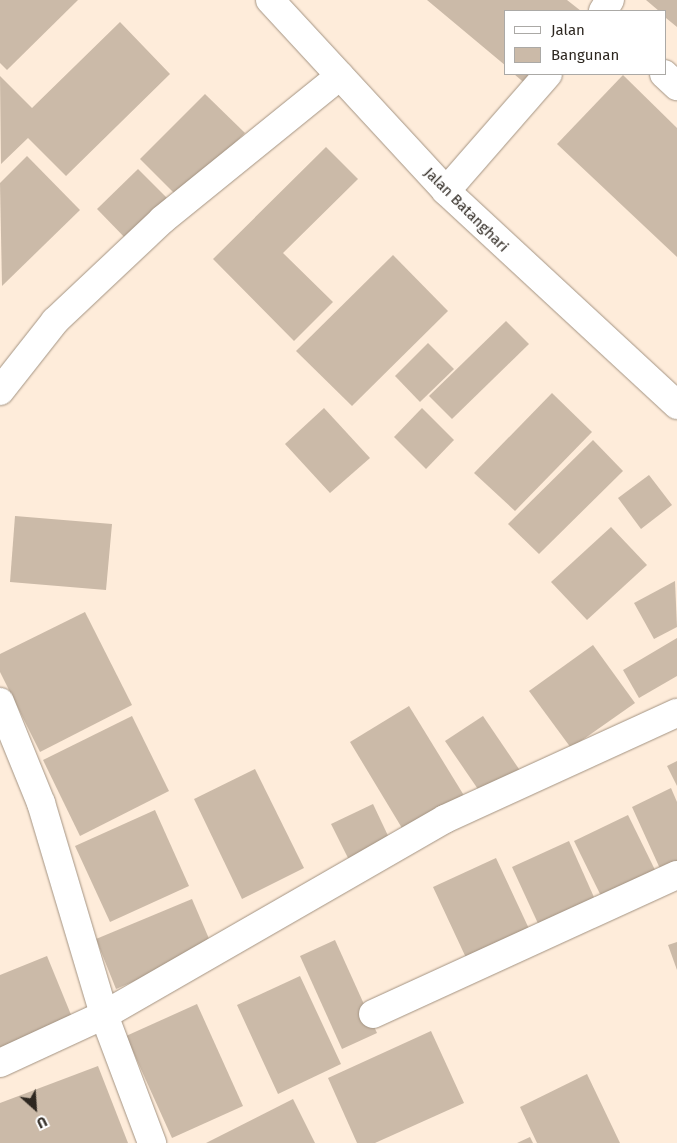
<!DOCTYPE html>
<style>
body{margin:0}
#map{position:relative;width:677px;height:1143px;overflow:hidden;background:#feecda;font-family:"Fira Sans",sans-serif}
div>[style]{position:absolute}
[style*='--x']{left:calc(var(--x)*1px);top:calc(var(--y)*1px);width:calc(var(--w)*1px);rotate:calc(var(--a)*1deg)}
.building>*{inset:0;background:#cbbaa8}
.roads{filter:drop-shadow(0 0 1px #a39382) drop-shadow(0 0 1px #a39382)}
.street>*{height:28px;margin:-14px;padding:0 14px;transform-origin:14px;border-radius:14px;background:#fff}
.secondary>*{height:28px;margin:-14px;padding:0 14px;transform-origin:14px;border-radius:14px;background:#fff}
span{translate:-50% -50%;white-space:nowrap;text-align:center;line-height:1.15;-webkit-text-stroke:5px #fff;paint-order:stroke}
.street-label{font-size:15px;color:#2d2720}
.legend{position:absolute;left:504px;top:10px;width:162px;height:65px;box-sizing:border-box;background:#fff;border:1px solid #aba9a6;margin:0;padding:6px 9px;list-style:none;font-size:15px;color:#2d2720}
.legend li{display:flex;align-items:center;gap:10px;height:25px}
.legend b{width:25px;border:1px solid #aba9a6}
.north{position:absolute;left:10px;top:1083px;width:50px;height:50px;-webkit-text-stroke:4px #fff;paint-order:stroke;rotate:154deg;font-size:14px;font-weight:700;line-height:20px;text-align:center;color:#2d2720}
.north::after{content:'';display:block;margin:auto;width:18px;height:22px;background:#2d2720;clip-path:polygon(50% 0,100% 100%,50% 72%,0 100%)}
</style>
<div id="map">
<div class="building">
<div style="clip-path:polygon(0 0,78px 0,7px 70px,0 63px)"></div>
<div style="clip-path:polygon(427px 0,567px 0,581px 11px,506px 11px,506px 66px)"></div>
<div style="clip-path:polygon(646px 0,677px 0,677px 27px,666px 18px,666px 11px,659px 11px)"></div>
<div style="clip-path:polygon(120px 22px,170px 74px,66px 176px,28px 138px,1px 164px,0 76px,32px 108px)"></div>
<div style="clip-path:polygon(514px 74px,538px 74px,528px 86px)"></div>
<div style="clip-path:polygon(623px 75px,677px 128px,677px 257px,557px 144px)"></div>
<div style="clip-path:polygon(205px 94px,245px 133px,179px 198px,140px 159px)"></div>
<div style="clip-path:polygon(326px 147px,358px 179px,283px 253px,333px 302px,294px 341px,213px 259px)"></div>
<div style="clip-path:polygon(27px 156px,80px 210px,2px 286px,0 183px)"></div>
<div style="clip-path:polygon(138px 169px,171px 202px,130px 243px,97px 209px)"></div>
<div style="clip-path:polygon(393px 255px,448px 311px,352px 406px,296px 351px)"></div>
<div style="clip-path:polygon(506px 321px,529px 344px,452px 419px,429px 396px)"></div>
<div style="clip-path:polygon(428px 343px,454px 369px,420px 402px,395px 376px)"></div>
<div style="clip-path:polygon(552px 393px,592px 432px,515px 511px,474px 473px)"></div>
<div style="clip-path:polygon(324px 408px,370px 458px,330px 493px,285px 444px)"></div>
<div style="clip-path:polygon(422px 408px,454px 440px,426px 469px,394px 437px)"></div>
<div style="clip-path:polygon(593px 440px,623px 471px,539px 554px,508px 524px)"></div>
<div style="clip-path:polygon(649px 475px,672px 505px,641px 529px,618px 498px)"></div>
<div style="clip-path:polygon(15px 516px,112px 524px,106px 590px,10px 582px)"></div>
<div style="clip-path:polygon(611px 527px,647px 565px,587px 620px,551px 582px)"></div>
<div style="clip-path:polygon(675px 581px,677px 627px,654px 639px,634px 603px)"></div>
<div style="clip-path:polygon(85px 612px,132px 705px,40px 752px,0 672px,0 654px)"></div>
<div style="clip-path:polygon(677px 638px,677px 676px,639px 698px,623px 670px)"></div>
<div style="clip-path:polygon(593px 645px,635px 703px,571px 748px,529px 691px)"></div>
<div style="clip-path:polygon(409px 706px,468px 802px,408px 838px,350px 742px)"></div>
<div style="clip-path:polygon(132px 716px,169px 791px,80px 836px,43px 760px)"></div>
<div style="clip-path:polygon(483px 716px,521px 772px,484px 798px,445px 741px)"></div>
<div style="clip-path:polygon(677px 761px,677px 786px,667px 766px)"></div>
<div style="clip-path:polygon(255px 769px,304px 868px,242px 899px,194px 799px)"></div>
<div style="clip-path:polygon(671px 788px,677px 802px,677px 866px,662px 873px,632px 807px)"></div>
<div style="clip-path:polygon(373px 804px,391px 842px,350px 862px,331px 824px)"></div>
<div style="clip-path:polygon(155px 810px,189px 886px,110px 922px,75px 846px)"></div>
<div style="clip-path:polygon(628px 815px,658px 876px,604px 902px,574px 841px)"></div>
<div style="clip-path:polygon(569px 841px,597px 904px,541px 930px,512px 867px)"></div>
<div style="clip-path:polygon(496px 858px,531px 933px,468px 962px,433px 887px)"></div>
<div style="clip-path:polygon(192px 899px,213px 948px,116px 989px,96px 939px)"></div>
<div style="clip-path:polygon(335px 940px,377px 1033px,342px 1049px,300px 956px)"></div>
<div style="clip-path:polygon(677px 942px,677px 970px,668px 945px)"></div>
<div style="clip-path:polygon(47px 956px,74px 1022px,0 1053px,0 975px)"></div>
<div style="clip-path:polygon(300px 976px,341px 1064px,278px 1094px,237px 1005px)"></div>
<div style="clip-path:polygon(197px 1004px,243px 1106px,172px 1138px,126px 1036px)"></div>
<div style="clip-path:polygon(431px 1031px,464px 1103px,375px 1143px,357px 1143px,328px 1078px)"></div>
<div style="clip-path:polygon(98px 1066px,128px 1143px,0 1143px,0 1103px)"></div>
<div style="clip-path:polygon(587px 1074px,620px 1143px,537px 1143px,520px 1107px)"></div>
<div style="clip-path:polygon(293px 1099px,315px 1143px,206px 1143px)"></div>
<div style="clip-path:polygon(530px 1137px,533px 1143px,517px 1143px)"></div>
</div>
<div class="roads">
<div class="street">
<div style="--x:603;--y:11;--w:13;--a:-58"></div>
<div style="--x:664;--y:74;--w:18;--a:43"></div>
<div style="--x:446;--y:191;--w:155;--a:-48.9"></div>
<div style="--x:0;--y:391;--w:89;--a:-51.8"></div>
<div style="--x:55;--y:321;--w:147;--a:-43.3"></div>
<div style="--x:162;--y:220;--w:229;--a:-39"></div>
<div style="--x:0;--y:702;--w:109;--a:67.9"></div>
<div style="--x:41;--y:803;--w:221;--a:73.4"></div>
<div style="--x:104;--y:1015;--w:137;--a:69.4"></div>
<div style="--x:373;--y:1014;--w:334;--a:-24.6"></div>
<div style="--x:0;--y:1063;--w:115;--a:-24.8"></div>
<div style="--x:104;--y:1015;--w:393;--a:-29.9"></div>
<div style="--x:445;--y:819;--w:255;--a:-24.6"></div>
</div>
<div class="secondary">
<div style="--x:270;--y:0;--w:260;--a:47.3"></div>
<div style="--x:446;--y:191;--w:315;--a:42.8"></div>
</div>
</div>
<div class="street-label">
<span style="left:466px;top:210px;rotate:45deg">Jalan Batanghari</span>
</div>
<ul class="legend">
<li><b style="height:6px;background:#fff"></b>Jalan</li>
<li><b style="height:14px;background:#cbbaa8"></b>Bangunan</li>
</ul>
<div class="north">U</div>
</div>
